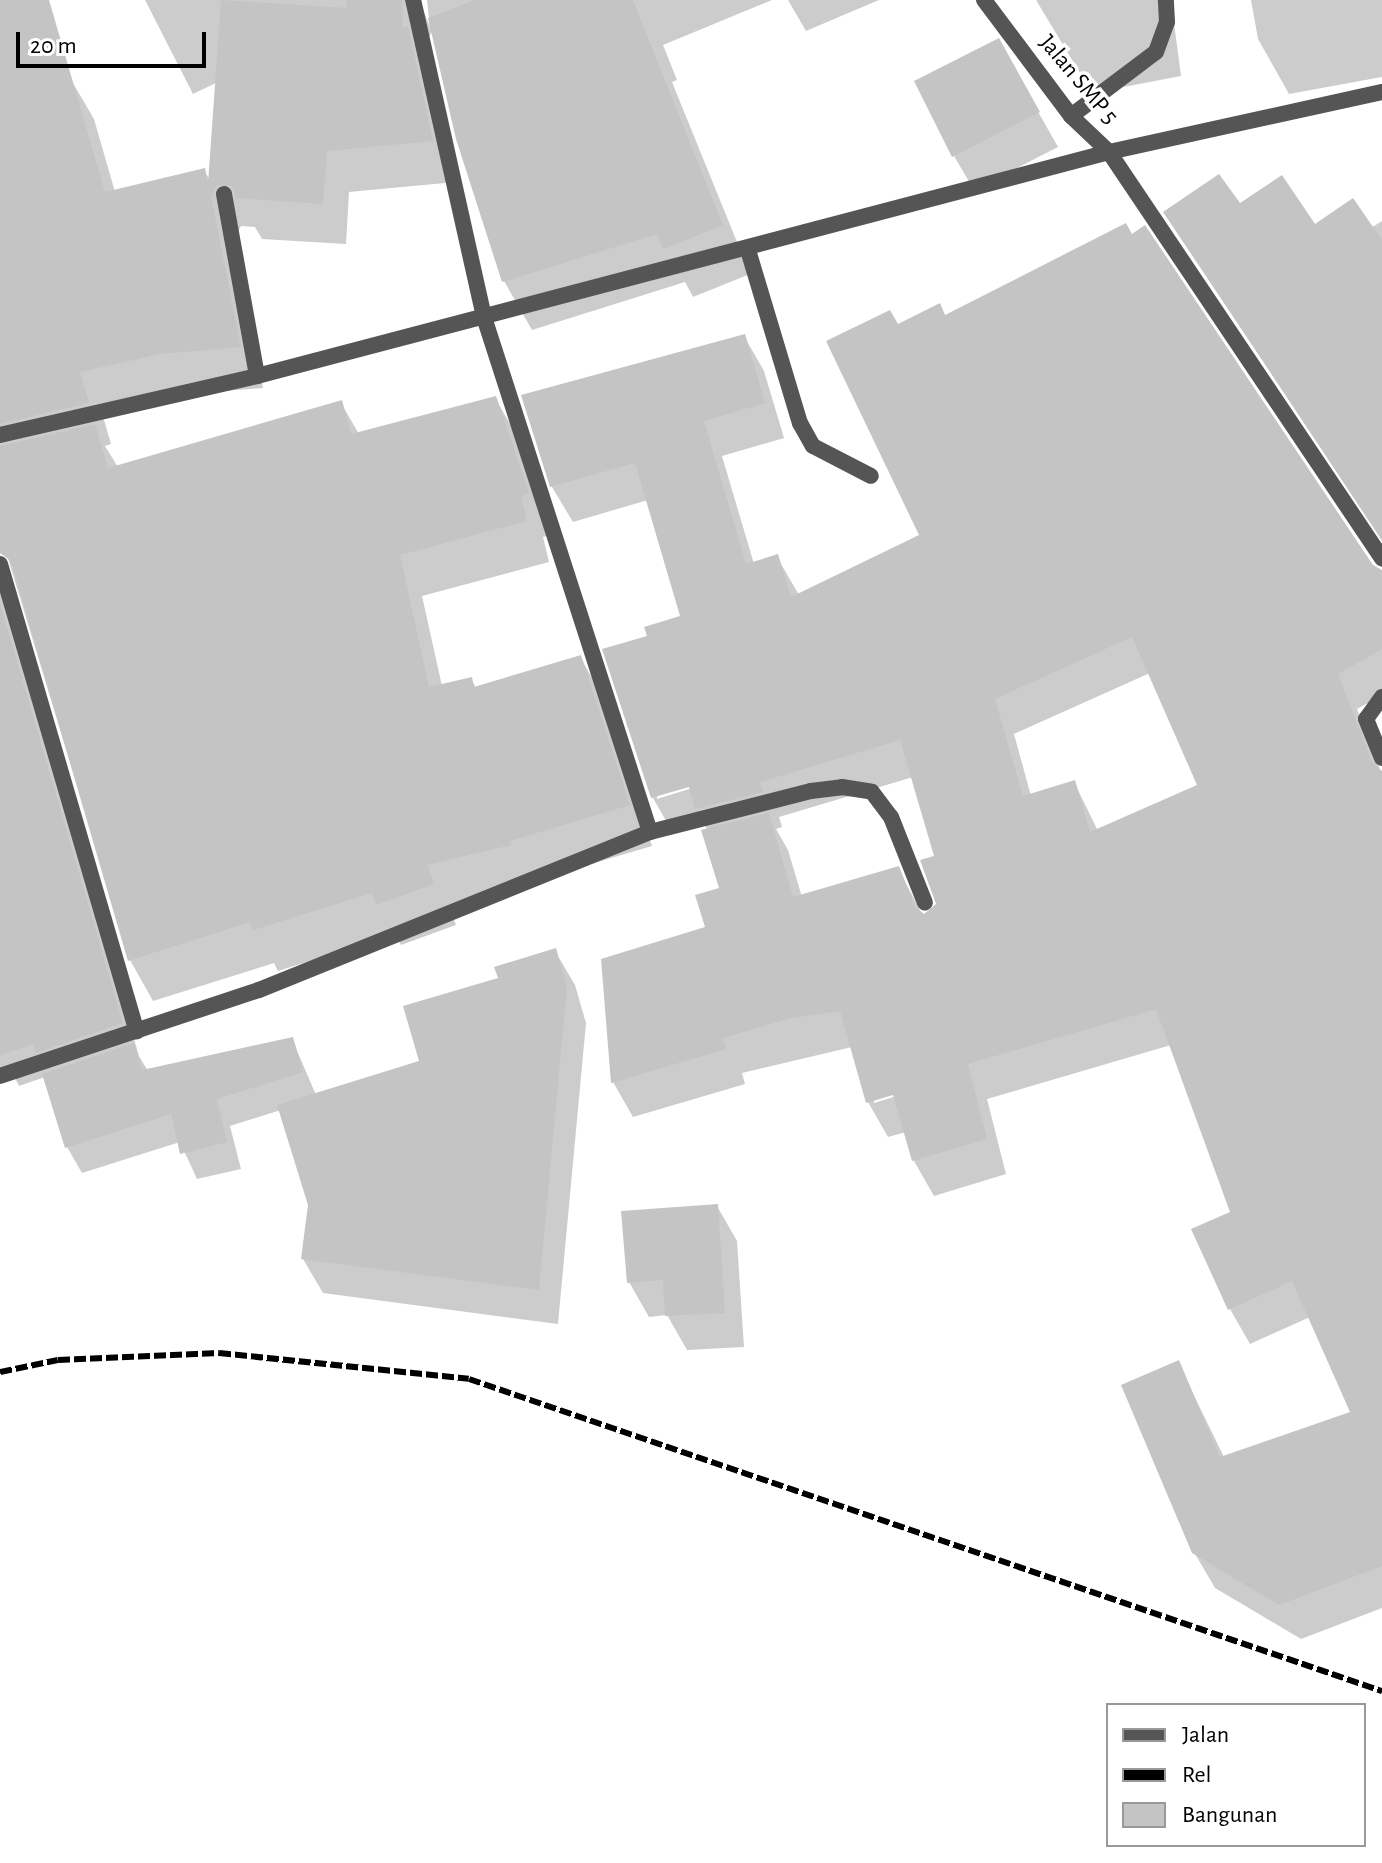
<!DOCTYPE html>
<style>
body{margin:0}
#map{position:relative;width:1382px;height:1863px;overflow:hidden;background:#fff;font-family:"Alegreya Sans",sans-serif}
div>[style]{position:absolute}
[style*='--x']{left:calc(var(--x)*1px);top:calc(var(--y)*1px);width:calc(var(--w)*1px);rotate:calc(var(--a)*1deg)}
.shadow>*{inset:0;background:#0003}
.building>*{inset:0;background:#c4c4c4}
.lane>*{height:16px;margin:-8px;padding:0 8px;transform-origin:8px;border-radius:8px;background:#555}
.street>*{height:16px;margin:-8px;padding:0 8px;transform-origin:8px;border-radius:8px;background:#555}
.rail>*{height:6px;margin-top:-3px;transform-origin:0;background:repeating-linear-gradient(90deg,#000 0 12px,transparent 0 16px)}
span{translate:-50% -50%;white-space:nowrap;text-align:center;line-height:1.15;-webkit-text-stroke:7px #fff;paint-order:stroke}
.street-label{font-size:24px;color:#000}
.legend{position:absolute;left:1106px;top:1703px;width:260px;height:144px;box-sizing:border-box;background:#fff;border:2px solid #999;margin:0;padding:10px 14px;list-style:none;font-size:24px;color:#000}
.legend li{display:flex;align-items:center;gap:16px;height:40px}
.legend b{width:40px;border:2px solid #999}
.scale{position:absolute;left:16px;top:32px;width:190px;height:36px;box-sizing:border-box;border:4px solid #000;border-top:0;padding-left:10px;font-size:24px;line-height:28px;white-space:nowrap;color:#000;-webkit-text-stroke:6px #fff;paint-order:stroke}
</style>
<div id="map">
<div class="shadow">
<div style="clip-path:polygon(145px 0,419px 0,430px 27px,427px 0,772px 0,663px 45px,677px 80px,672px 82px,750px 274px,693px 297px,685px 282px,532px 330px,504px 281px,433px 30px,425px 45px,456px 182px,349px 192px,346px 244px,262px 239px,255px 227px,241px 226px,234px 239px,263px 388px,184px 394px,102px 413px,111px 444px,105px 446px,118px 467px,341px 403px,359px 434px,495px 398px,519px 439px,551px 535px,543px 537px,549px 562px,422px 596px,442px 686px,471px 679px,476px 688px,580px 657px,604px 698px,652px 846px,449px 906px,456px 925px,401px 945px,395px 934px,278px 971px,274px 963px,153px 1001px,130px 960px,7px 555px,0 503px,0 2px,70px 78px,94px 119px,115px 192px,204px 171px,211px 181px,218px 82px,193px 94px)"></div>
<div style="clip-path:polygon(788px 0,879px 0,806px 31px)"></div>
<div style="clip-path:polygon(1036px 0,1171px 0,1181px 76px,1092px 93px)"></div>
<div style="clip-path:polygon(1251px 0,1382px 0,1382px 77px,1289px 94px,1258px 39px)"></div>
<div style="clip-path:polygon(998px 41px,1058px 147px,974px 190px,954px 156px)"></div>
<div style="clip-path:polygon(1165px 213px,1207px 233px,1371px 228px,1382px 221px,1382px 541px)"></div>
<div style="clip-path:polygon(evenodd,946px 317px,1382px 571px,1382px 695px,1357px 709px,1382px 775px,1382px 1608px,1301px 1639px,1215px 1588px,1194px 1552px,1178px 1363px,1224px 1457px,1352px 1414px,1310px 1317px,1250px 1344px,1230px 1309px,1232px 1213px,1171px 1045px,987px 1099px,1006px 1174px,934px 1196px,914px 1161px,906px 1132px,888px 1137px,868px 1102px,852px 1047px,742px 1073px,745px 1084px,633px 1117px,613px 1082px,603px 961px,707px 929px,721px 890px,705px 823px,673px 833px,653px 798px,605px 650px,650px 637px,682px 617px,648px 500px,573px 522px,552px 487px,523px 396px,744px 336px,764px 371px,784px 438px,722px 456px,754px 564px,777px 557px,799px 595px,922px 535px,897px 326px,946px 317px,1150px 673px,1200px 786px,1098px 831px,1074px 782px,1031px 796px,1014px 734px,1150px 673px,946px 317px,913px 777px,936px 857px,938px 906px,929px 916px,922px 914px,898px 868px,802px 897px,788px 850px,776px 829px,782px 827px,779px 817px,913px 777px,946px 317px,698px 782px,699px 786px,657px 799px,657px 794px,698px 782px,946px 317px,902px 1090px,903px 1094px,874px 1103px,874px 1099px,902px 1090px)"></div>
<div style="clip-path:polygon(0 575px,139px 1056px,148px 1071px,292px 1039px,316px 1095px,422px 1063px,500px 980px,555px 951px,575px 985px,586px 1023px,558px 1324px,323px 1293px,303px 1259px,310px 1205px,281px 1110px,230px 1126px,241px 1169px,197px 1179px,180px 1142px,82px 1173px,67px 1147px,45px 1077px,19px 1086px,15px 1078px,0 1082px)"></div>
<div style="clip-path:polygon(717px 1206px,737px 1241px,744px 1347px,687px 1350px,667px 1315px,649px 1317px,629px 1282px)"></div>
</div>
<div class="building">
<div style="clip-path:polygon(0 0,49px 0,105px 192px,205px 168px,208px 183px,221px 0,347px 8px,346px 0,402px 0,403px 28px,408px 26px,433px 141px,327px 151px,323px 204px,236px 198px,232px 186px,218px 185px,211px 196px,241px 347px,160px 354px,80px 372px,89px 403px,0 424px)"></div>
<div style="clip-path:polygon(475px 0,633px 0,723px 225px,663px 249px,657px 234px,502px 282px,456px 139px,428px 18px)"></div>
<div style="clip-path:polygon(999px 38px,1040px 112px,952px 157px,914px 81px)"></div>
<div style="clip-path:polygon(1219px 174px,1240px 203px,1282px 175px,1315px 224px,1353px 198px,1382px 240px,1382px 539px,1163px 212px)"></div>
<div style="clip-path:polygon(evenodd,1126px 223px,1132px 234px,1145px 225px,1373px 565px,1382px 570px,1382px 649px,1338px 674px,1372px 762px,1382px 771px,1382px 1566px,1279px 1605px,1192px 1553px,1121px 1385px,1179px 1360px,1220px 1457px,1350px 1412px,1292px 1281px,1228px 1310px,1191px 1229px,1230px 1212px,1156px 1009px,968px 1064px,987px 1139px,912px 1161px,893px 1095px,866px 1103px,840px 1011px,791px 1018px,723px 1038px,726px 1049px,611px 1083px,601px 959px,705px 927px,695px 895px,719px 888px,701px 830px,769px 813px,793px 897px,899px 866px,915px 907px,924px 914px,936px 904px,920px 860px,934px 856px,900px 740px,760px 782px,763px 792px,695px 809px,689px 787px,651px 798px,602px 649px,647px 636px,644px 627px,680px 616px,635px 463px,550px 487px,521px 395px,745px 334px,765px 403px,704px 421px,746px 564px,778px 554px,791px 597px,919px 535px,826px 341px,890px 310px,898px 324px,940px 303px,945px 315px,1126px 223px,1132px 637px,1197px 785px,1090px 832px,1075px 780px,1023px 796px,995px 699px,1132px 637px)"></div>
<div style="clip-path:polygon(496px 396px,529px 493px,521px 496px,527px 521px,400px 555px,429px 687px,472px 677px,474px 687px,581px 655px,630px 805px,510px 841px,511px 845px,427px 865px,434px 884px,376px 905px,372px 893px,253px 930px,250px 922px,128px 961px,11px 561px,0 553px,0 446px,95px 424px,108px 468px,342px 400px,351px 434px)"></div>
<div style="clip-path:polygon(0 603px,123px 1023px,36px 1053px,33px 1044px,0 1055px)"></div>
<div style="clip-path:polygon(556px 948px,567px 987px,539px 1290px,301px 1259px,308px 1205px,277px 1105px,419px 1061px,403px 1006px,498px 978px,494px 967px)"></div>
<div style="clip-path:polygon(293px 1037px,303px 1072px,217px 1099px,227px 1142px,180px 1154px,171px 1114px,65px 1148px,42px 1074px,134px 1043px,142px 1070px)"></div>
<div style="clip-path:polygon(718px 1204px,725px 1313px,665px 1316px,663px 1280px,627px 1283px,621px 1211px)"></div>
</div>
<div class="lane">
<div style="--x:984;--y:0;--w:145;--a:53.1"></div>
<div style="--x:1071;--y:116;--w:52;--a:43.5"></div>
<div style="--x:1071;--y:116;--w:106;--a:-37"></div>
<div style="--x:1156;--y:52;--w:32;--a:-70"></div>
<div style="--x:1167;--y:22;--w:22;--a:-93"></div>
</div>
<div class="street">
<div style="--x:1109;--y:152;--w:490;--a:56.1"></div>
<div style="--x:224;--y:194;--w:185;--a:79.7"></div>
<div style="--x:748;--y:250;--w:181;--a:73.3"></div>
<div style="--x:800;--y:423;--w:26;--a:61"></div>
<div style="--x:813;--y:446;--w:65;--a:27.3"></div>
<div style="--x:0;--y:435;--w:264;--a:-12.9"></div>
<div style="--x:257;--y:376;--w:881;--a:-14.73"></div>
<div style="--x:1109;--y:152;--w:280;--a:-12.4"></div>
<div style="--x:0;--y:564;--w:487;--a:73.7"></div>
<div style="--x:1382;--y:697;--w:27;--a:126"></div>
<div style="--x:1366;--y:719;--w:42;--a:67.7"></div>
<div style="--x:650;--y:832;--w:166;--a:-14.3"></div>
<div style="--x:811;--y:791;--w:31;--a:-7"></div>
<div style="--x:842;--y:787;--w:30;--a:9"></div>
<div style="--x:872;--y:792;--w:31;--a:53"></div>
<div style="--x:891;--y:817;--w:92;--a:68.4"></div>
<div style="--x:0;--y:1076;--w:273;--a:-18.4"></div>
<div style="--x:259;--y:990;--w:422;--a:-22"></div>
<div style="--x:650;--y:832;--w:541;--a:-107.87"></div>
<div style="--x:484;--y:317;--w:325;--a:-102.6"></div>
</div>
<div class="rail">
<div style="--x:0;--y:1372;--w:59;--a:-11.7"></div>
<div style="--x:58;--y:1360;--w:161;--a:-2.5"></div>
<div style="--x:219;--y:1353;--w:251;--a:5.9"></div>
<div style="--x:469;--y:1379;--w:965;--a:18.87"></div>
</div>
<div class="street-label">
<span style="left:1078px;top:80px;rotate:50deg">Jalan SMP 5</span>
</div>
<ul class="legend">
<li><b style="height:10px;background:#555"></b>Jalan</li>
<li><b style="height:10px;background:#000"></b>Rel</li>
<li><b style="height:22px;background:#c4c4c4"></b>Bangunan</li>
</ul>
<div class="scale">20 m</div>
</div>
